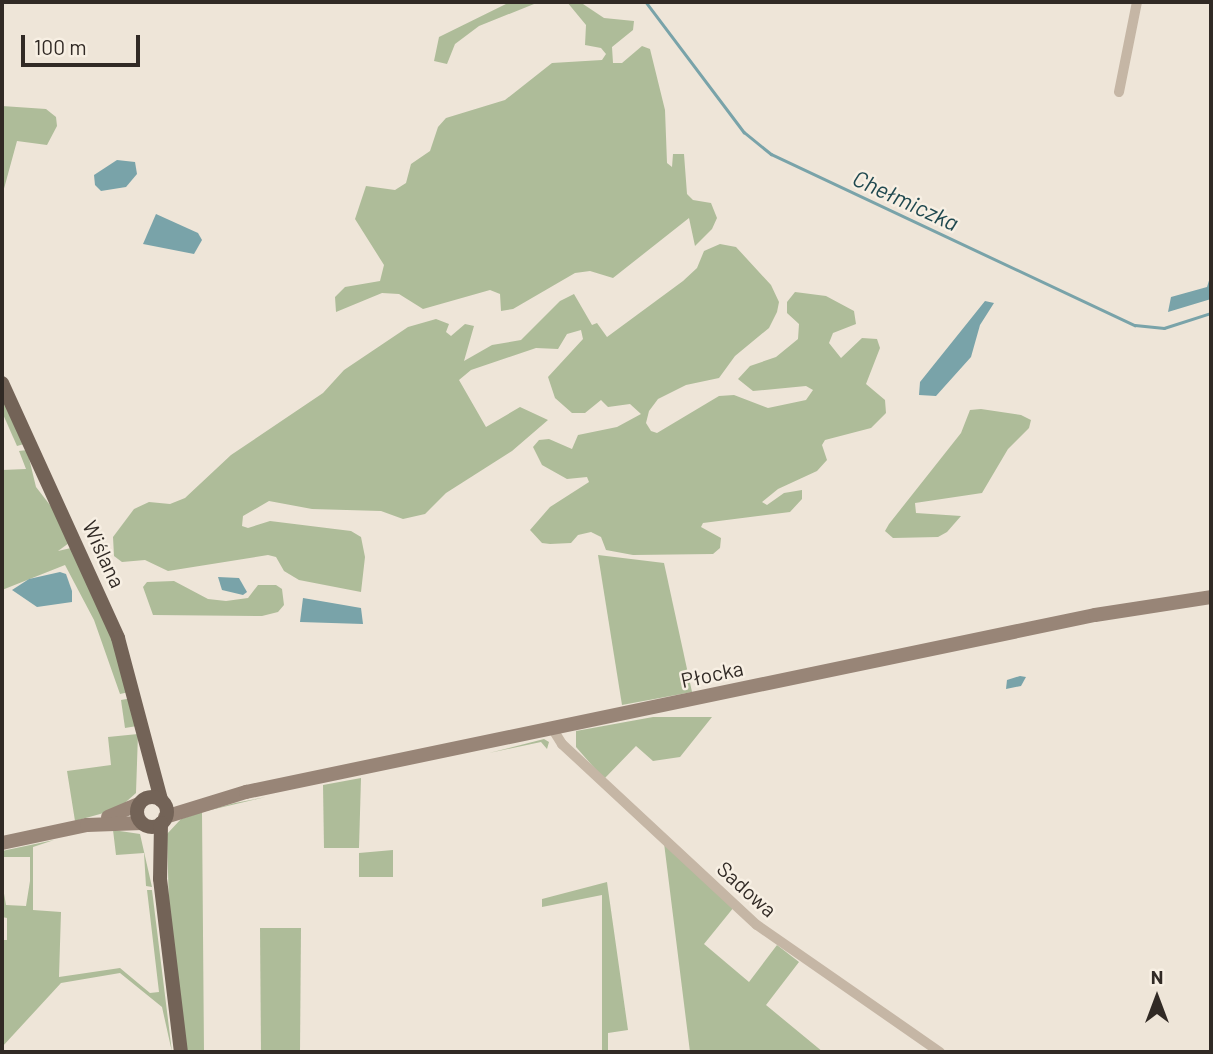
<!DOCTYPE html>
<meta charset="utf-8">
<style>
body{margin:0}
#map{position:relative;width:1213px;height:1054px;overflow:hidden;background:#eee5d8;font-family:Barlow,sans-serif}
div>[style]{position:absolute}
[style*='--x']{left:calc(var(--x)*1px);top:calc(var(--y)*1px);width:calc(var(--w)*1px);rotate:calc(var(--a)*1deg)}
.green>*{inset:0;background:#aebc99}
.water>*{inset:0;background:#79a3a9}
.stream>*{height:2.5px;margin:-1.25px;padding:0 1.25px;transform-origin:1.25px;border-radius:1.25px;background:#79a3a9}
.minor>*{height:10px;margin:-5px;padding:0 5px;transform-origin:5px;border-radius:5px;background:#c5b6a5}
.secondary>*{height:14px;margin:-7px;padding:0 7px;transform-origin:7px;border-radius:7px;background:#988577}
.primary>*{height:14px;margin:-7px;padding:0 7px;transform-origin:7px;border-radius:7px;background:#736357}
.primary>.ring{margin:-7px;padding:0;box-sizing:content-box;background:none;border:14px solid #736357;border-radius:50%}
span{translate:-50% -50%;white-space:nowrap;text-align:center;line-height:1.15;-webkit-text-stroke:5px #f7efe3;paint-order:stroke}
.street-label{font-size:21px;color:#312a25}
.water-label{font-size:23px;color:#1f484f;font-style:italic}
.frame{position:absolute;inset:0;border:4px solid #312a25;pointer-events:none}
.north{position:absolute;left:1122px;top:963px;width:70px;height:70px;-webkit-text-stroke:5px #f7efe3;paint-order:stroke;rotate:0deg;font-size:19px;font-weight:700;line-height:28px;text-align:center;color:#312a25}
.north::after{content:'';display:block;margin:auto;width:24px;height:32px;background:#312a25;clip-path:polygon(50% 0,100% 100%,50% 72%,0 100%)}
.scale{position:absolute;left:21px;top:35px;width:119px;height:32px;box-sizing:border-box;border:4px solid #312a25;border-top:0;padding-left:9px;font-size:21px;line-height:24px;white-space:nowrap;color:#312a25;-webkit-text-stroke:5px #f7efe3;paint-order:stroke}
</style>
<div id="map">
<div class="green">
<div style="clip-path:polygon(510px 2px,539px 2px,479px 26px,455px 44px,447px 64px,434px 61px,439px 37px)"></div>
<div style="clip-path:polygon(567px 2px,580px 2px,604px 18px,634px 21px,633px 30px,612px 47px,613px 63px,622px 63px,642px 46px,650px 49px,665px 110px,667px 163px,672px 167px,673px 154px,684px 154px,687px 194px,693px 200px,711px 203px,717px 218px,712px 229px,695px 246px,689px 218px,613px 278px,590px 271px,575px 273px,513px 309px,501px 311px,500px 294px,490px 290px,423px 309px,399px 294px,382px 293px,336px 312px,335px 297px,345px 287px,380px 281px,384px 265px,355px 219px,366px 186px,395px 190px,406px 183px,411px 164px,430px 151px,438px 127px,446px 118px,505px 100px,552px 63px,602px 60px,606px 54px,601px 48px,585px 45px,586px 25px)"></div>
<div style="clip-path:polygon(2px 106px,46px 109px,56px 117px,57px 126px,47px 145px,17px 141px,2px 196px)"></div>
<div style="clip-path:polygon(720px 244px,736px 247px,771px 285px,779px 302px,777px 312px,769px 328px,735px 356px,719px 378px,686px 385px,658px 399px,649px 411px,646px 423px,651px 431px,657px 433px,719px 396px,734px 395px,768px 408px,806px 400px,813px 390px,806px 386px,753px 391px,738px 379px,750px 366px,776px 357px,798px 339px,799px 324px,787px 313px,787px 302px,795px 292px,826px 296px,854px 311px,856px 324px,833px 333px,829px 343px,841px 358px,862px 338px,877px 339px,880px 348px,866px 384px,885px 400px,886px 413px,871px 428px,825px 440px,822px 445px,827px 460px,817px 471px,778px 489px,762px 502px,767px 505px,784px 493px,802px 490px,802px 499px,790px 512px,703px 523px,701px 527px,721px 538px,720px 548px,713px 554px,633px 555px,606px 550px,601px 537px,591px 532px,578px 535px,571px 543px,550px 544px,542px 543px,530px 530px,550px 507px,589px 482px,587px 477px,567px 479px,542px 465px,533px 447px,539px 440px,549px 439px,572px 449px,578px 435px,617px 427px,641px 414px,630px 404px,608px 407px,601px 400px,585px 413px,572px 413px,555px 398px,548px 377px,583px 339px,581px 330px,567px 334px,558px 349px,536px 348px,471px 370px,459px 380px,486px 427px,520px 407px,548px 420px,512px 451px,446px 493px,425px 514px,403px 519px,381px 511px,312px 509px,269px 501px,243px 516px,242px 526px,248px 528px,270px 521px,351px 531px,361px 537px,365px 557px,361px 592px,299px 580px,284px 571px,276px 557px,268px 555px,168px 571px,145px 560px,122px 562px,114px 556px,113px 537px,134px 509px,149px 502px,170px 504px,185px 498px,231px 455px,323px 393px,344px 370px,408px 327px,436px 319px,449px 324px,446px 332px,451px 336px,465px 324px,474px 326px,464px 361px,492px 345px,521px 340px,560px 301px,574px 294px,592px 325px,597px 323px,607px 337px,683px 281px,697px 268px,704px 251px)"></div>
<div style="clip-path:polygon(2px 394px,24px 444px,17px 446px,2px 412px)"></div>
<div style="clip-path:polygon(981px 409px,1021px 415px,1031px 420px,1029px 428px,1008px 449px,982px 493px,915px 503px,916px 513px,961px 516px,947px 532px,938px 537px,893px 538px,885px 531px,889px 524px,961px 433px,970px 410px)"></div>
<div style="clip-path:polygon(27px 450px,36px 487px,53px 509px,69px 543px,58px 551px,71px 548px,109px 630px,129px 692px,120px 694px,94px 620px,65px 565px,2px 590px,2px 470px,26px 469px,19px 451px)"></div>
<div style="clip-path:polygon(598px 555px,664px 563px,692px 692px,622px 705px)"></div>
<div style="clip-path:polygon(174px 581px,208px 599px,226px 601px,248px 598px,258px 585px,276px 585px,282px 589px,284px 605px,278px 612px,262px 616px,153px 615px,143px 587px,147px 582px)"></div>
<div style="clip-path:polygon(132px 698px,137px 726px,125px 728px,121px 700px)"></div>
<div style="clip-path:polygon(653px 717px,712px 717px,680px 757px,653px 761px,636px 746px,604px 779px,576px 747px,576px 731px)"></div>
<div style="clip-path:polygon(138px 734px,136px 793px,118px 809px,75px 821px,67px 771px,111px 765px,108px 737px)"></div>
<div style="clip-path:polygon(544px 739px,549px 742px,547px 749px,541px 742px,489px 753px)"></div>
<div style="clip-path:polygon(361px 778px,359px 848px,324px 848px,323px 785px)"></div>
<div style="clip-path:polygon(266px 797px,202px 812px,204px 1052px,184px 1052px,169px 909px,167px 834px,181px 819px,202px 812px,235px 803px)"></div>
<div style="clip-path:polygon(113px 830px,140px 834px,152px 887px,146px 886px,144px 853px,116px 855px)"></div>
<div style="clip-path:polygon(54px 840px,33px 847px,33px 910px,61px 912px,59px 977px,120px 968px,150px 993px,159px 992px,147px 890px,152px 890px,172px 1052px,162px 1007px,120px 973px,61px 983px,2px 1047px,2px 940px,7px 940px,7px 918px,2px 917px,2px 882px,6px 905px,26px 906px,30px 881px,30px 857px,3px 857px,2px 863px,2px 851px)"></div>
<div style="clip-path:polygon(664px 843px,734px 907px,704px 944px,749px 982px,777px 945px,799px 962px,766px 1005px,823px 1052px,690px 1052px)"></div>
<div style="clip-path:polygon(393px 850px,393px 877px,359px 877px,359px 853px)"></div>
<div style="clip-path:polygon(607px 882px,628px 1030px,608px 1033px,608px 1052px,602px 1052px,602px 895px,542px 907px,542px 899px)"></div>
<div style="clip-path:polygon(260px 928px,301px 928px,300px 1052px,261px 1052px)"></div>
</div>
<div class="water">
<div style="clip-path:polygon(117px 160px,135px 162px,137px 174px,126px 187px,101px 191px,95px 185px,94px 175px)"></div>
<div style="clip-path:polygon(156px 214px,198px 233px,202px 240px,194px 254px,143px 244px)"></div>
<div style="clip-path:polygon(1211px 274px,1211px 299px,1168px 312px,1171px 297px,1207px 287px)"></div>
<div style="clip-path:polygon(985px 301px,994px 303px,980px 325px,971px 357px,936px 396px,919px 395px,920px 382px)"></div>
<div style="clip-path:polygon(60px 572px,66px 574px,72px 591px,72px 602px,37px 607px,12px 590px,29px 579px)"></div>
<div style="clip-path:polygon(218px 577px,239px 578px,247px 592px,243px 595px,222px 590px)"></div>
<div style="clip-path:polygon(303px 598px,361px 608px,363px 624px,300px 622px)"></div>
<div style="clip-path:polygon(1020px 676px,1026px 677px,1021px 686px,1006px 689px,1007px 680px)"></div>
</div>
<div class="stream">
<div style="--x:646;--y:2;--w:163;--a:53"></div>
<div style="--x:744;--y:132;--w:35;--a:39"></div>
<div style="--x:771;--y:154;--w:402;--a:25.2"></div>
<div style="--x:1135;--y:325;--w:29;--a:6"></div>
<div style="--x:1164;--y:328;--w:49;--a:-17.7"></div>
</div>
<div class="minor">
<div style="--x:1119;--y:92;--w:92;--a:-78.7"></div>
<div style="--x:552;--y:728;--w:19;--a:58"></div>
<div style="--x:562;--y:744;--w:266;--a:42.9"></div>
<div style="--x:757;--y:925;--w:223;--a:34.8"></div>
</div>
<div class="secondary">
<div style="--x:108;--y:817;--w:34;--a:-23"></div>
<div style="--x:165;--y:817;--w:85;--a:-17.2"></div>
<div style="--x:246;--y:792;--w:867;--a:-11.78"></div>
<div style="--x:1095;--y:615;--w:117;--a:-8.8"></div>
<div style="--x:2;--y:843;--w:87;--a:-12"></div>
<div style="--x:87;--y:825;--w:55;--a:-2.1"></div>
</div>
<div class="primary">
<div style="--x:2;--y:383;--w:280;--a:65.5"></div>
<div style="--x:118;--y:638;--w:168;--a:75.1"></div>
<div class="ring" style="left:137px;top:797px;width:16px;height:16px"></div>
<div style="--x:161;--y:823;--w:56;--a:91"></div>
<div style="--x:160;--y:879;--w:174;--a:83.1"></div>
</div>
<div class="street-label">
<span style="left:104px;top:554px;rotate:65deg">Wiślana</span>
<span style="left:712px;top:674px;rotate:-12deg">Płocka</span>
<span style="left:747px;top:889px;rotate:42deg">Sadowa</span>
</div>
<div class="water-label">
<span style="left:906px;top:200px;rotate:25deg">Chełmiczka</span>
</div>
<div class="frame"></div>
<div class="north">N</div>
<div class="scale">100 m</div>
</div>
